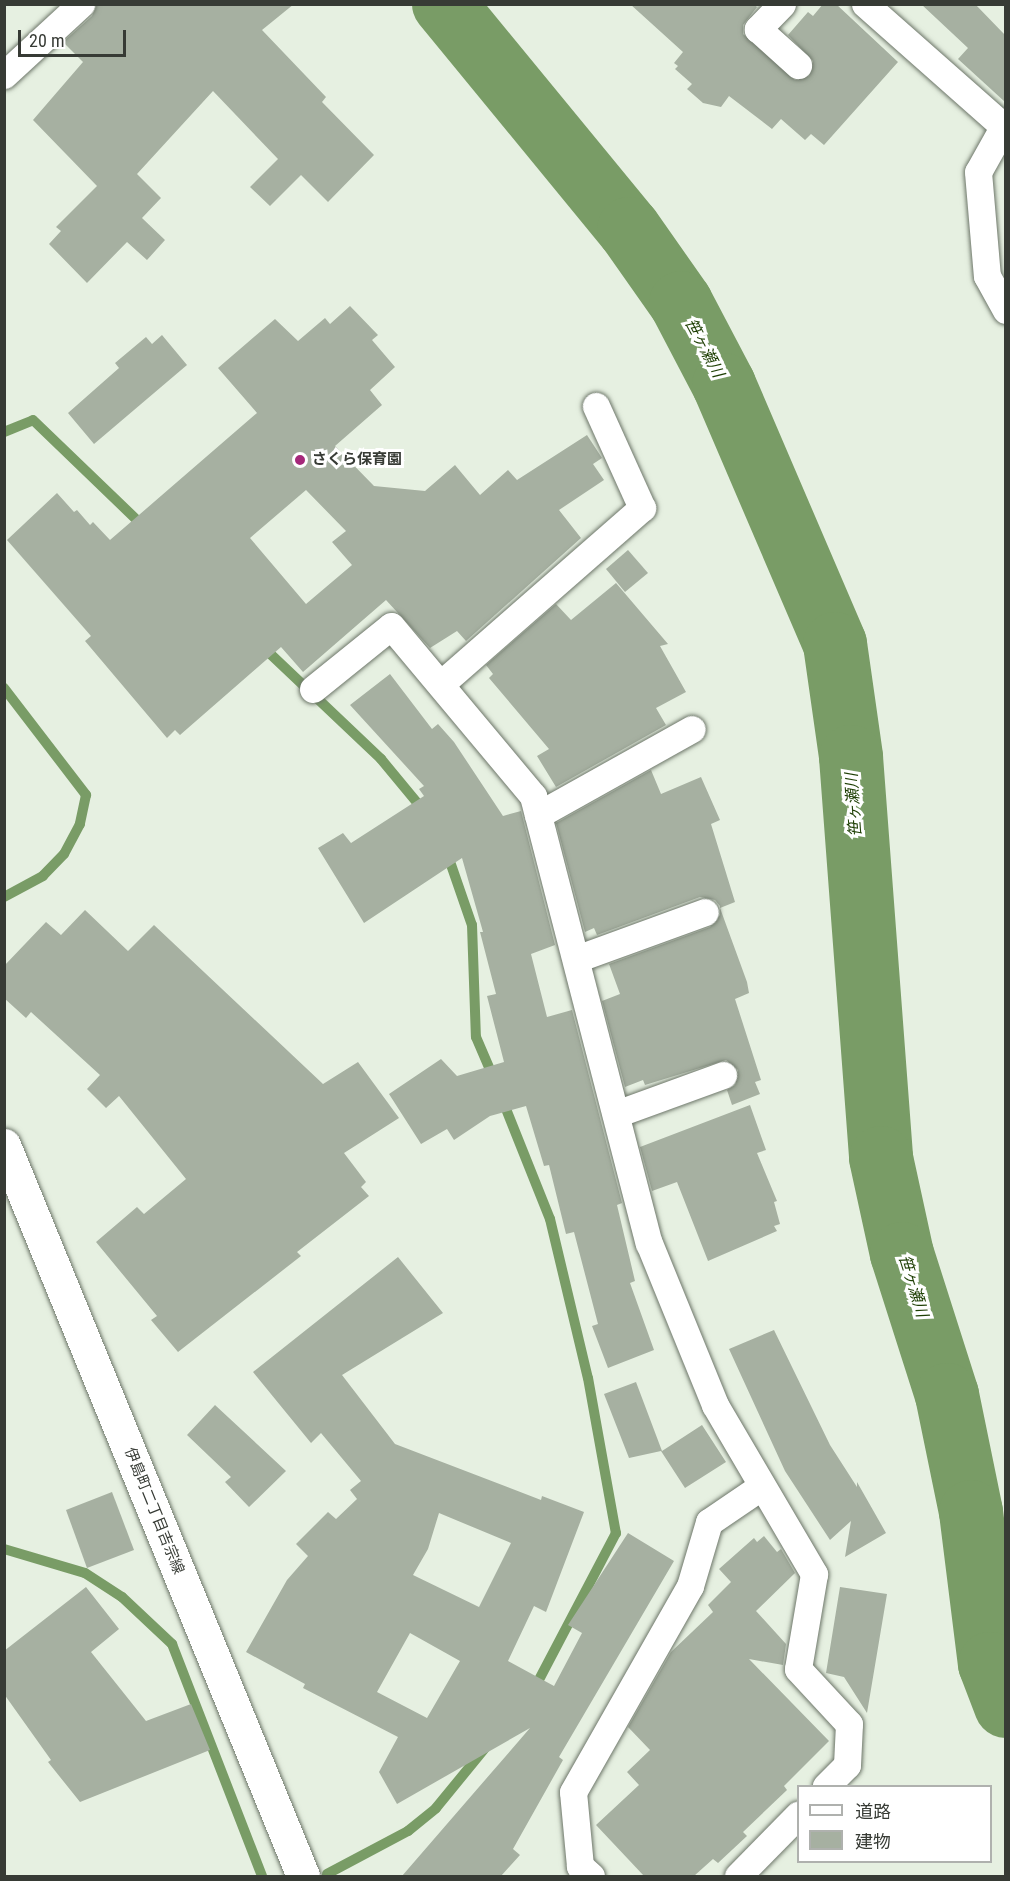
<!DOCTYPE html>
<meta charset="utf-8">
<style>
body{margin:0}
#map{position:relative;width:1010px;height:1881px;overflow:hidden;background:#e6f0e1;font-family:"Roboto Condensed","Noto Sans JP",sans-serif}
div>[style]{position:absolute}
[style*='--x']{left:calc(var(--x)*1px);top:calc(var(--y)*1px);width:calc(var(--w)*1px);rotate:calc(var(--a)*1deg)}
.stream>*{height:10px;margin:-5px;padding:0 5px;transform-origin:5px;border-radius:5px;background:#799c66}
.river>*{height:64px;margin:-32px;padding:0 32px;transform-origin:32px;border-radius:32px;background:#799c66}
.building>*{inset:0;background:#a6b0a1}
.roads{filter:drop-shadow(0 0 2px #6d7669) drop-shadow(0 0 2px #6d7669)}
.street>*{height:27px;margin:-13.5px;padding:0 13.5px;transform-origin:13.5px;border-radius:13.5px;background:#fff}
.secondary>*{height:33px;margin:-16.5px;padding:0 16.5px;transform-origin:16.5px;border-radius:16.5px;background:#fff}
.dots>*{width:16px;height:16px;translate:-50% -50%;box-sizing:border-box;border:3px solid #fff;border-radius:50%}
span{translate:-50% -50%;white-space:nowrap;text-align:center;line-height:1.15;-webkit-text-stroke:6px #fff;paint-order:stroke}
.poi-label{font-size:15px;color:#373b35;font-weight:700}
.left{translate:0 -50%;text-align:left}
.street-label{font-size:15px;color:#373b35}
.water-label{font-size:16px;color:#1e3f04;font-style:italic}
.frame{position:absolute;inset:0;border:6px solid #373b35;pointer-events:none}
.legend{position:absolute;left:797px;top:1785px;width:195px;height:78px;box-sizing:border-box;background:#fff;border:2px solid #afb1ae;margin:0;padding:8px 10px;list-style:none;font-size:18px;color:#373b35}
.legend li{display:flex;align-items:center;gap:12px;height:30px}
.legend b{width:30px;border:2px solid #afb1ae}
.scale{position:absolute;left:18px;top:30px;width:108px;height:27px;box-sizing:border-box;border:3px solid #373b35;border-top:0;padding-left:8px;font-size:18px;line-height:21px;white-space:nowrap;color:#373b35;-webkit-text-stroke:4px #fff;paint-order:stroke}
</style>
<div id="map">
<div class="stream">
<div style="--x:4;--y:432;--w:31;--a:-22"></div>
<div style="--x:33;--y:420;--w:154;--a:43.9"></div>
<div style="--x:263;--y:647;--w:163;--a:43.5"></div>
<div style="--x:381;--y:759;--w:67;--a:50.4"></div>
<div style="--x:4;--y:688;--w:135;--a:52.5"></div>
<div style="--x:86;--y:795;--w:30;--a:102"></div>
<div style="--x:80;--y:824;--w:34;--a:118"></div>
<div style="--x:64;--y:854;--w:30;--a:134"></div>
<div style="--x:43;--y:876;--w:44;--a:151.7"></div>
<div style="--x:447;--y:853;--w:76;--a:70.9"></div>
<div style="--x:472;--y:925;--w:112;--a:88"></div>
<div style="--x:476;--y:1037;--w:46;--a:66.8"></div>
<div style="--x:502;--y:1099;--w:129;--a:68.2"></div>
<div style="--x:550;--y:1219;--w:163;--a:76.6"></div>
<div style="--x:588;--y:1378;--w:158;--a:79.8"></div>
<div style="--x:616;--y:1533;--w:176;--a:117.7"></div>
<div style="--x:4;--y:1549;--w:84;--a:16.5"></div>
<div style="--x:85;--y:1573;--w:44;--a:33"></div>
<div style="--x:122;--y:1597;--w:69;--a:43.2"></div>
<div style="--x:172;--y:1644;--w:249;--a:68.8"></div>
<div style="--x:327;--y:1874;--w:92;--a:-28"></div>
<div style="--x:408;--y:1831;--w:36;--a:-39"></div>
<div style="--x:436;--y:1808;--w:79;--a:-50.7"></div>
</div>
<div class="river">
<div style="--x:444;--y:4;--w:291;--a:50.6"></div>
<div style="--x:629;--y:229;--w:90;--a:54.9"></div>
<div style="--x:681;--y:303;--w:93;--a:62.3"></div>
<div style="--x:724;--y:385;--w:282;--a:66.8"></div>
<div style="--x:835;--y:644;--w:114;--a:81.9"></div>
<div style="--x:851;--y:757;--w:402;--a:85.7"></div>
<div style="--x:881;--y:1158;--w:98;--a:77.7"></div>
<div style="--x:902;--y:1254;--w:148;--a:72.3"></div>
<div style="--x:947;--y:1395;--w:119;--a:78.4"></div>
<div style="--x:971;--y:1512;--w:153;--a:82.9"></div>
<div style="--x:990;--y:1664;--w:45;--a:69.1"></div>
</div>
<div class="building">
<div style="clip-path:polygon(97px 4px,294px 4px,262px 30px,326px 97px,322px 102px,374px 155px,328px 202px,301px 175px,270px 206px,250px 187px,278px 159px,213px 91px,137px 174px,161px 198px,142px 218px,165px 240px,147px 260px,127px 242px,87px 283px,49px 244px,61px 231px,56px 227px,97px 186px,33px 120px,83px 62px,63px 42px,92px 16px)"></div>
<div style="clip-path:polygon(630px 4px,754px 4px,757px 7px,743px 25px,743px 34px,795px 80px,809px 76px,813px 61px,788px 35px,808px 12px,813px 16px,823px 4px,836px 4px,898px 62px,824px 145px,811px 134px,805px 140px,781px 119px,772px 129px,729px 96px,721px 107px,703px 103px,687px 89px,692px 84px,675px 69px,678px 66px,674px 63px,683px 52px)"></div>
<div style="clip-path:polygon(921px 4px,975px 4px,1005px 35px,1005px 102px,958px 59px,968px 48px)"></div>
<div style="clip-path:polygon(evenodd,350px 306px,378px 335px,372px 340px,395px 367px,370px 390px,382px 405px,335px 446px,374px 486px,425px 491px,455px 465px,480px 495px,508px 470px,517px 480px,587px 435px,602px 458px,593px 464px,604px 480px,559px 510px,581px 538px,466px 641px,457px 631px,430px 648px,386px 600px,303px 672px,281px 647px,180px 735px,175px 730px,167px 738px,85px 641px,91px 636px,7px 540px,57px 493px,74px 512px,77px 510px,90px 525px,93px 522px,110px 540px,257px 413px,218px 368px,275px 319px,298px 341px,325px 318px,330px 324px,350px 306px,306px 490px,346px 531px,332px 542px,352px 565px,306px 604px,250px 538px,306px 490px)"></div>
<div style="clip-path:polygon(162px 335px,187px 365px,94px 444px,68px 413px,119px 368px,115px 363px,146px 337px,152px 344px)"></div>
<div style="clip-path:polygon(628px 550px,648px 573px,625px 592px,606px 569px)"></div>
<div style="clip-path:polygon(616px 583px,668px 644px,660px 646px,686px 692px,656px 708px,666px 725px,556px 787px,537px 756px,549px 749px,489px 678px,493px 674px,486px 665px,556px 604px,571px 620px)"></div>
<div style="clip-path:polygon(390px 674px,432px 729px,438px 724px,454px 742px,503px 816px,521px 811px,555px 945px,531px 954px,547px 1017px,572px 1010px,622px 1203px,617px 1205px,635px 1281px,630px 1283px,654px 1350px,608px 1368px,592px 1326px,598px 1324px,574px 1232px,566px 1234px,549px 1165px,544px 1166px,526px 1106px,490px 1116px,454px 1140px,447px 1129px,421px 1144px,389px 1094px,441px 1059px,457px 1076px,504px 1062px,487px 996px,496px 994px,480px 932px,483px 932px,462px 858px,364px 923px,318px 848px,343px 833px,351px 843px,424px 796px,419px 789px,424px 786px,350px 705px)"></div>
<div style="clip-path:polygon(651px 770px,661px 794px,701px 777px,720px 820px,711px 824px,735px 902px,720px 908px,747px 982px,749px 993px,735px 999px,761px 1080px,755px 1082px,760px 1094px,732px 1105px,727px 1090px,735px 1085px,738px 1070px,726px 1060px,645px 1085px,643px 1080px,625px 1087px,602px 1001px,620px 994px,609px 964px,710px 927px,720px 915px,720px 906px,715px 900px,700px 897px,597px 935px,594px 928px,585px 932px,556px 823px)"></div>
<div style="clip-path:polygon(85px 910px,128px 951px,154px 925px,323px 1084px,358px 1062px,399px 1118px,344px 1153px,366px 1182px,361px 1187px,369px 1196px,297px 1252px,301px 1256px,178px 1352px,151px 1320px,157px 1316px,96px 1242px,137px 1207px,144px 1214px,186px 1179px,119px 1096px,106px 1108px,87px 1089px,100px 1075px,31px 1012px,26px 1018px,4px 998px,4px 966px,46px 922px,61px 935px)"></div>
<div style="clip-path:polygon(750px 1105px,766px 1150px,757px 1153px,777px 1201px,774px 1202px,780px 1224px,774px 1226px,777px 1231px,708px 1261px,677px 1182px,652px 1191px,640px 1147px)"></div>
<div style="clip-path:polygon(evenodd,398px 1257px,443px 1313px,342px 1375px,395px 1444px,541px 1500px,542px 1496px,584px 1512px,546px 1612px,534px 1606px,508px 1661px,554px 1686px,582px 1633px,568px 1625px,628px 1533px,674px 1561px,559px 1757px,563px 1760px,513px 1849px,520px 1855px,501px 1876px,402px 1876px,530px 1728px,397px 1804px,379px 1772px,398px 1737px,303px 1688px,305px 1684px,246px 1652px,287px 1580px,308px 1556px,296px 1544px,328px 1512px,336px 1519px,357px 1499px,350px 1490px,361px 1481px,321px 1433px,311px 1443px,253px 1372px,398px 1257px,439px 1513px,511px 1543px,479px 1607px,413px 1575px,428px 1549px,439px 1513px,398px 1257px,410px 1633px,460px 1661px,427px 1718px,377px 1692px,410px 1633px)"></div>
<div style="clip-path:polygon(774px 1330px,830px 1445px,857px 1487px,857px 1482px,886px 1533px,845px 1557px,851px 1521px,830px 1540px,785px 1471px,729px 1349px)"></div>
<div style="clip-path:polygon(636px 1382px,662px 1451px,702px 1425px,726px 1462px,685px 1488px,661px 1451px,629px 1458px,604px 1394px)"></div>
<div style="clip-path:polygon(215px 1405px,286px 1471px,249px 1507px,225px 1482px,231px 1477px,187px 1435px)"></div>
<div style="clip-path:polygon(112px 1492px,134px 1550px,87px 1568px,66px 1510px)"></div>
<div style="clip-path:polygon(764px 1536px,777px 1552px,781px 1549px,795px 1573px,756px 1611px,786px 1644px,783px 1665px,749px 1659px,829px 1741px,784px 1786px,787px 1790px,743px 1832px,747px 1836px,718px 1863px,713px 1859px,694px 1876px,644px 1876px,596px 1825px,639px 1785px,627px 1772px,650px 1750px,628px 1727px,671px 1652px,713px 1612px,708px 1605px,731px 1582px,719px 1569px,754px 1538px,757px 1542px)"></div>
<div style="clip-path:polygon(86px 1587px,119px 1629px,91px 1652px,146px 1721px,191px 1704px,210px 1750px,80px 1802px,48px 1762px,51px 1760px,4px 1694px,4px 1651px)"></div>
<div style="clip-path:polygon(840px 1587px,887px 1594px,867px 1713px,844px 1677px,826px 1673px)"></div>
</div>
<div class="roads">
<div class="street">
<div style="--x:782;--y:4;--w:35;--a:134"></div>
<div style="--x:758;--y:29;--w:54;--a:42"></div>
<div style="--x:865;--y:4;--w:184;--a:41.5"></div>
<div style="--x:4;--y:75;--w:105;--a:-42.7"></div>
<div style="--x:1006;--y:122;--w:57;--a:119.2"></div>
<div style="--x:978;--y:172;--w:104;--a:85.1"></div>
<div style="--x:987;--y:276;--w:39;--a:61"></div>
<div style="--x:442;--y:683;--w:266;--a:-41.2"></div>
<div style="--x:642;--y:508;--w:112;--a:-114.3"></div>
<div style="--x:313;--y:689;--w:100;--a:-38.9"></div>
<div style="--x:391;--y:626;--w:222;--a:50.1"></div>
<div style="--x:533;--y:796;--w:462;--a:75.5"></div>
<div style="--x:649;--y:1243;--w:175;--a:67.8"></div>
<div style="--x:715;--y:1405;--w:196;--a:59.6"></div>
<div style="--x:814;--y:1574;--w:96;--a:99.6"></div>
<div style="--x:798;--y:1669;--w:75;--a:47.2"></div>
<div style="--x:849;--y:1724;--w:41;--a:92.8"></div>
<div style="--x:847;--y:1765;--w:30;--a:135"></div>
<div style="--x:538;--y:815;--w:176;--a:-29.2"></div>
<div style="--x:576;--y:959;--w:137;--a:-20"></div>
<div style="--x:616;--y:1114;--w:114;--a:-20"></div>
<div style="--x:591;--y:1876;--w:15;--a:-138"></div>
<div style="--x:580;--y:1866;--w:74;--a:-95.4"></div>
<div style="--x:573;--y:1792;--w:237;--a:-60.4"></div>
<div style="--x:690;--y:1586;--w:67;--a:-73.5"></div>
<div style="--x:709;--y:1522;--w:64;--a:-34.2"></div>
<div style="--x:738;--y:1876;--w:86;--a:-45.5"></div>
</div>
<div class="secondary">
<div style="--x:4;--y:1145;--w:790;--a:67.75"></div>
</div>
</div>
<div class="dots">
<div style="left:300px;top:460px;background:#a5287a"></div>
</div>
<div class="poi-label">
<span class="left" style="left:312px;top:460px">さくら保育園</span>
</div>
<div class="street-label">
<span style="left:154px;top:1511px;rotate:68deg">伊島町二丁目吉宗線</span>
</div>
<div class="water-label">
<span style="left:704px;top:348px;rotate:62deg">笹ヶ瀬川</span>
<span style="left:854px;top:805px;rotate:-94deg">笹ヶ瀬川</span>
<span style="left:913px;top:1286px;rotate:73deg">笹ヶ瀬川</span>
</div>
<div class="frame"></div>
<ul class="legend">
<li><b style="height:8px;background:#fff"></b>道路</li>
<li><b style="height:16px;background:#a6b0a1"></b>建物</li>
</ul>
<div class="scale">20 m</div>
</div>
